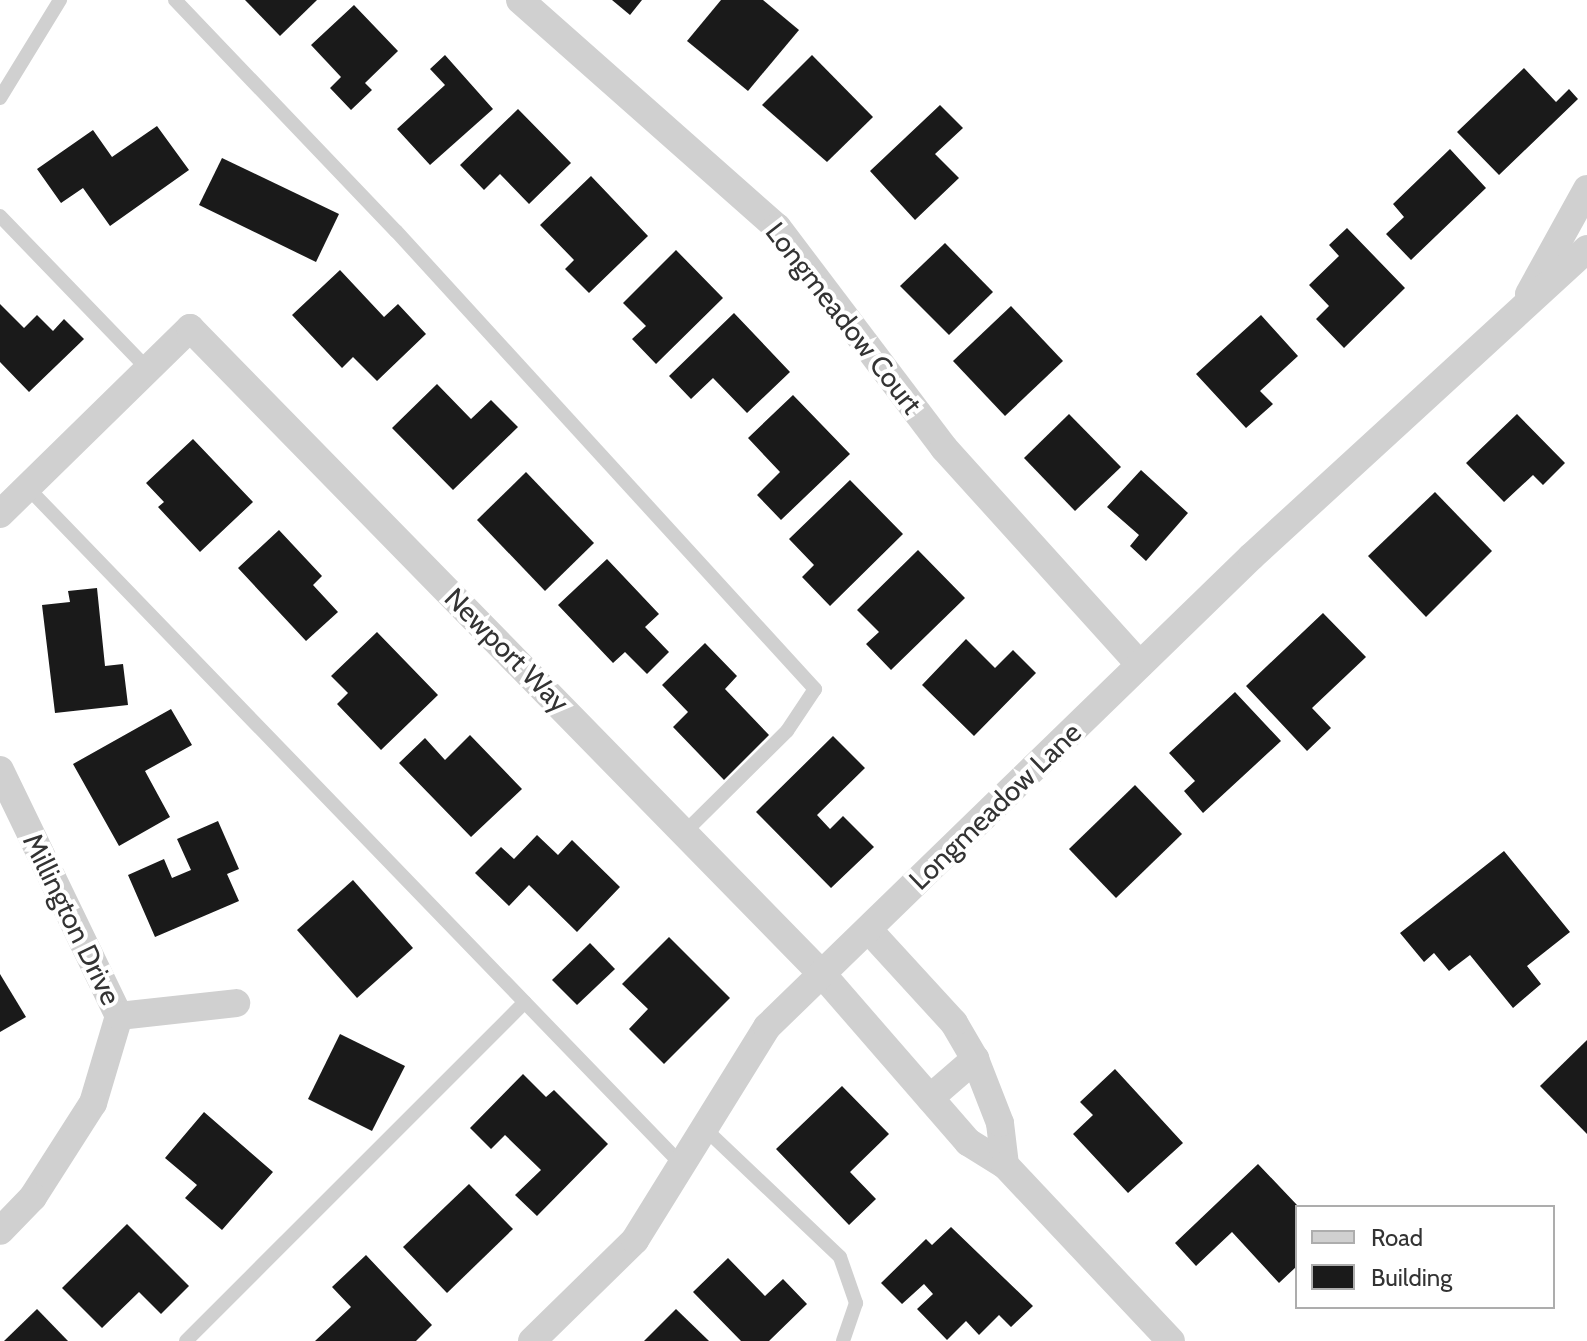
<!DOCTYPE html>
<style>
body{margin:0}
#map{position:relative;width:1587px;height:1341px;overflow:hidden;background:#fff;font-family:Cabin,sans-serif}
div>[style]{position:absolute}
[style*='--x']{left:calc(var(--x)*1px);top:calc(var(--y)*1px);width:calc(var(--w)*1px);rotate:calc(var(--a)*1deg)}
.building>*{inset:0;background:#1a1a1a}
.lane>*{height:14px;margin:-7px;padding:0 7px;transform-origin:7px;border-radius:7px;background:#d0d0d0}
.street>*{height:28px;margin:-14px;padding:0 14px;transform-origin:14px;border-radius:14px;background:#d0d0d0}
span{translate:-50% -50%;white-space:nowrap;text-align:center;line-height:1.15;-webkit-text-stroke:8px #fff;paint-order:stroke}
.street-label{font-size:28px;color:#333}
.legend{position:absolute;left:1295px;top:1205px;width:260px;height:104px;box-sizing:border-box;background:#fff;border:2px solid #adadad;margin:0;padding:10px 14px;list-style:none;font-size:24px;color:#333}
.legend li{display:flex;align-items:center;gap:16px;height:40px}
.legend b{width:40px;border:2px solid #adadad}
</style>
<div id="map">
<div class="building">
<div style="clip-path:polygon(245px 0,317px 0,280px 36px)"></div>
<div style="clip-path:polygon(612px 0,642px 0,630px 15px)"></div>
<div style="clip-path:polygon(721px 0,763px 0,799px 30px,748px 91px,687px 41px)"></div>
<div style="clip-path:polygon(354px 5px,398px 51px,365px 83px,372px 90px,351px 110px,330px 88px,341px 77px,311px 45px)"></div>
<div style="clip-path:polygon(445px 55px,493px 109px,430px 165px,397px 129px,445px 85px,430px 69px)"></div>
<div style="clip-path:polygon(812px 55px,873px 117px,827px 162px,762px 105px)"></div>
<div style="clip-path:polygon(1524px 68px,1556px 102px,1569px 89px,1578px 99px,1499px 175px,1457px 132px)"></div>
<div style="clip-path:polygon(940px 105px,963px 128px,935px 154px,959px 178px,915px 220px,870px 171px)"></div>
<div style="clip-path:polygon(518px 109px,571px 163px,529px 204px,500px 174px,484px 190px,460px 165px)"></div>
<div style="clip-path:polygon(157px 126px,189px 170px,110px 226px,83px 188px,61px 203px,37px 169px,93px 130px,112px 157px)"></div>
<div style="clip-path:polygon(1450px 149px,1486px 188px,1411px 260px,1386px 234px,1404px 217px,1393px 204px)"></div>
<div style="clip-path:polygon(222px 158px,339px 214px,316px 262px,199px 205px)"></div>
<div style="clip-path:polygon(591px 176px,648px 236px,589px 293px,565px 269px,574px 260px,540px 225px)"></div>
<div style="clip-path:polygon(1347px 228px,1405px 288px,1344px 348px,1316px 319px,1329px 306px,1309px 285px,1339px 256px,1329px 245px)"></div>
<div style="clip-path:polygon(945px 243px,993px 292px,949px 335px,900px 286px)"></div>
<div style="clip-path:polygon(676px 250px,723px 298px,656px 364px,632px 339px,646px 326px,623px 303px)"></div>
<div style="clip-path:polygon(340px 270px,384px 317px,398px 304px,426px 334px,377px 381px,353px 357px,342px 368px,292px 315px)"></div>
<div style="clip-path:polygon(0 304px,24px 328px,37px 315px,53px 331px,64px 319px,84px 339px,29px 392px,0 362px)"></div>
<div style="clip-path:polygon(1011px 306px,1063px 361px,1005px 416px,953px 361px)"></div>
<div style="clip-path:polygon(734px 313px,790px 372px,747px 413px,713px 378px,691px 399px,669px 376px)"></div>
<div style="clip-path:polygon(1261px 315px,1298px 356px,1260px 391px,1273px 404px,1246px 428px,1196px 374px)"></div>
<div style="clip-path:polygon(437px 384px,471px 419px,491px 400px,518px 427px,453px 490px,392px 428px)"></div>
<div style="clip-path:polygon(793px 395px,850px 454px,781px 520px,757px 495px,780px 472px,748px 438px)"></div>
<div style="clip-path:polygon(1069px 414px,1121px 467px,1075px 511px,1024px 458px)"></div>
<div style="clip-path:polygon(1517px 414px,1565px 463px,1543px 485px,1533px 475px,1504px 502px,1466px 463px)"></div>
<div style="clip-path:polygon(193px 439px,253px 502px,200px 552px,158px 507px,164px 502px,146px 483px)"></div>
<div style="clip-path:polygon(1141px 470px,1188px 513px,1146px 561px,1130px 546px,1139px 535px,1107px 507px)"></div>
<div style="clip-path:polygon(526px 472px,594px 543px,545px 591px,477px 520px)"></div>
<div style="clip-path:polygon(850px 480px,903px 534px,830px 606px,802px 577px,814px 565px,789px 539px)"></div>
<div style="clip-path:polygon(1435px 492px,1492px 551px,1426px 617px,1368px 556px)"></div>
<div style="clip-path:polygon(279px 530px,322px 576px,313px 585px,338px 612px,306px 641px,238px 568px)"></div>
<div style="clip-path:polygon(918px 550px,965px 598px,891px 670px,866px 644px,879px 632px,857px 610px)"></div>
<div style="clip-path:polygon(607px 559px,659px 614px,645px 627px,669px 652px,647px 674px,625px 652px,613px 663px,558px 605px)"></div>
<div style="clip-path:polygon(97px 588px,105px 666px,123px 664px,128px 705px,55px 713px,42px 605px,70px 602px,68px 591px)"></div>
<div style="clip-path:polygon(1323px 613px,1366px 657px,1312px 708px,1331px 728px,1307px 751px,1246px 686px)"></div>
<div style="clip-path:polygon(377px 632px,438px 695px,381px 750px,337px 704px,348px 693px,331px 676px)"></div>
<div style="clip-path:polygon(966px 639px,995px 668px,1013px 650px,1036px 673px,974px 736px,922px 685px)"></div>
<div style="clip-path:polygon(705px 643px,737px 676px,725px 689px,769px 735px,724px 780px,673px 727px,688px 712px,662px 685px)"></div>
<div style="clip-path:polygon(1235px 692px,1281px 741px,1203px 813px,1184px 791px,1195px 781px,1169px 753px)"></div>
<div style="clip-path:polygon(171px 709px,192px 745px,145px 771px,170px 817px,119px 846px,73px 764px)"></div>
<div style="clip-path:polygon(470px 735px,522px 789px,471px 837px,399px 763px,425px 738px,445px 760px)"></div>
<div style="clip-path:polygon(833px 736px,865px 768px,817px 815px,830px 829px,843px 816px,874px 847px,831px 888px,756px 812px)"></div>
<div style="clip-path:polygon(1135px 785px,1182px 834px,1116px 898px,1069px 849px)"></div>
<div style="clip-path:polygon(218px 821px,239px 869px,227px 874px,239px 901px,155px 937px,128px 875px,164px 859px,172px 878px,191px 870px,177px 839px)"></div>
<div style="clip-path:polygon(537px 835px,558px 855px,572px 840px,620px 887px,577px 932px,529px 885px,509px 906px,475px 873px,501px 847px,514px 859px)"></div>
<div style="clip-path:polygon(1504px 851px,1570px 932px,1527px 966px,1541px 984px,1513px 1008px,1470px 955px,1449px 971px,1434px 953px,1424px 962px,1400px 933px)"></div>
<div style="clip-path:polygon(353px 880px,413px 948px,357px 998px,297px 930px)"></div>
<div style="clip-path:polygon(669px 937px,730px 998px,664px 1064px,629px 1029px,648px 1009px,622px 984px)"></div>
<div style="clip-path:polygon(590px 943px,615px 969px,577px 1005px,552px 980px)"></div>
<div style="clip-path:polygon(0 974px,26px 1017px,0 1032px)"></div>
<div style="clip-path:polygon(340px 1034px,405px 1066px,372px 1131px,308px 1099px)"></div>
<div style="clip-path:polygon(1587px 1040px,1587px 1134px,1540px 1086px)"></div>
<div style="clip-path:polygon(1115px 1069px,1183px 1143px,1128px 1193px,1073px 1134px,1093px 1115px,1080px 1102px)"></div>
<div style="clip-path:polygon(523px 1074px,546px 1097px,554px 1090px,608px 1144px,537px 1216px,515px 1195px,541px 1170px,505px 1135px,491px 1149px,470px 1128px)"></div>
<div style="clip-path:polygon(842px 1086px,889px 1134px,850px 1172px,876px 1199px,849px 1225px,776px 1149px)"></div>
<div style="clip-path:polygon(204px 1112px,273px 1172px,222px 1230px,185px 1198px,197px 1185px,165px 1158px)"></div>
<div style="clip-path:polygon(1258px 1164px,1297px 1205px,1297px 1266px,1279px 1283px,1232px 1232px,1196px 1266px,1175px 1243px)"></div>
<div style="clip-path:polygon(469px 1184px,513px 1229px,447px 1293px,403px 1247px)"></div>
<div style="clip-path:polygon(127px 1224px,189px 1286px,161px 1314px,139px 1292px,102px 1328px,62px 1288px)"></div>
<div style="clip-path:polygon(951px 1227px,1033px 1306px,1011px 1327px,999px 1315px,979px 1335px,966px 1321px,947px 1340px,917px 1309px,933px 1294px,924px 1284px,902px 1304px,881px 1283px,926px 1239px,932px 1245px)"></div>
<div style="clip-path:polygon(366px 1255px,432px 1325px,416px 1341px,315px 1341px,351px 1307px,332px 1287px)"></div>
<div style="clip-path:polygon(728px 1258px,765px 1296px,783px 1279px,807px 1304px,769px 1341px,741px 1341px,693px 1292px)"></div>
<div style="clip-path:polygon(37px 1309px,68px 1341px,4px 1341px)"></div>
<div style="clip-path:polygon(676px 1309px,709px 1341px,644px 1341px)"></div>
</div>
<div class="lane">
<div style="--x:175;--y:0;--w:320;--a:46.3"></div>
<div style="--x:396;--y:231;--w:621;--a:47.55"></div>
<div style="--x:815;--y:689;--w:50;--a:123.7"></div>
<div style="--x:787;--y:731;--w:144;--a:135.3"></div>
<div style="--x:0;--y:98;--w:115;--a:-58.5"></div>
<div style="--x:0;--y:216;--w:211;--a:46"></div>
<div style="--x:27;--y:487;--w:943;--a:45.99"></div>
<div style="--x:702;--y:1126;--w:190;--a:43.5"></div>
<div style="--x:840;--y:1257;--w:49;--a:70.8"></div>
<div style="--x:856;--y:1303;--w:40;--a:108.9"></div>
<div style="--x:186;--y:1341;--w:479;--a:-45"></div>
</div>
<div class="street">
<div style="--x:520;--y:0;--w:343;--a:41.5"></div>
<div style="--x:777;--y:227;--w:277;--a:52.9"></div>
<div style="--x:944;--y:448;--w:292;--a:47.9"></div>
<div style="--x:1529;--y:294;--w:120;--a:-61.1"></div>
<div style="--x:0;--y:514;--w:266;--a:-44.4"></div>
<div style="--x:190;--y:328;--w:904;--a:45.63"></div>
<div style="--x:822;--y:974;--w:223;--a:49"></div>
<div style="--x:968;--y:1142;--w:44;--a:31.9"></div>
<div style="--x:1005;--y:1165;--w:42;--a:-96.8"></div>
<div style="--x:1000;--y:1123;--w:69;--a:-111.3"></div>
<div style="--x:975;--y:1059;--w:42;--a:-120.3"></div>
<div style="--x:954;--y:1023;--w:127;--a:-132.5"></div>
<div style="--x:0;--y:770;--w:273;--a:64.2"></div>
<div style="--x:119;--y:1016;--w:91;--a:106.6"></div>
<div style="--x:93;--y:1103;--w:112;--a:122.6"></div>
<div style="--x:33;--y:1197;--w:47;--a:134.1"></div>
<div style="--x:119;--y:1016;--w:118;--a:-6.3"></div>
<div style="--x:930;--y:1098;--w:60;--a:-40.9"></div>
<div style="--x:1005;--y:1165;--w:242;--a:46.7"></div>
<div style="--x:532;--y:1341;--w:144;--a:-44.4"></div>
<div style="--x:635;--y:1240;--w:251;--a:-58.2"></div>
<div style="--x:767;--y:1027;--w:675;--a:-44.16"></div>
<div style="--x:1251;--y:557;--w:456;--a:-42.5"></div>
</div>
<div class="street-label">
<span style="left:844px;top:318px;rotate:52deg">Longmeadow Court</span>
<span style="left:507px;top:650px;rotate:45deg">Newport Way</span>
<span style="left:995px;top:806px;rotate:-44deg">Longmeadow Lane</span>
<span style="left:72px;top:919px;rotate:64deg">Millington Drive</span>
</div>
<ul class="legend">
<li><b style="height:10px;background:#d0d0d0"></b>Road</li>
<li><b style="height:22px;background:#1a1a1a"></b>Building</li>
</ul>
</div>
